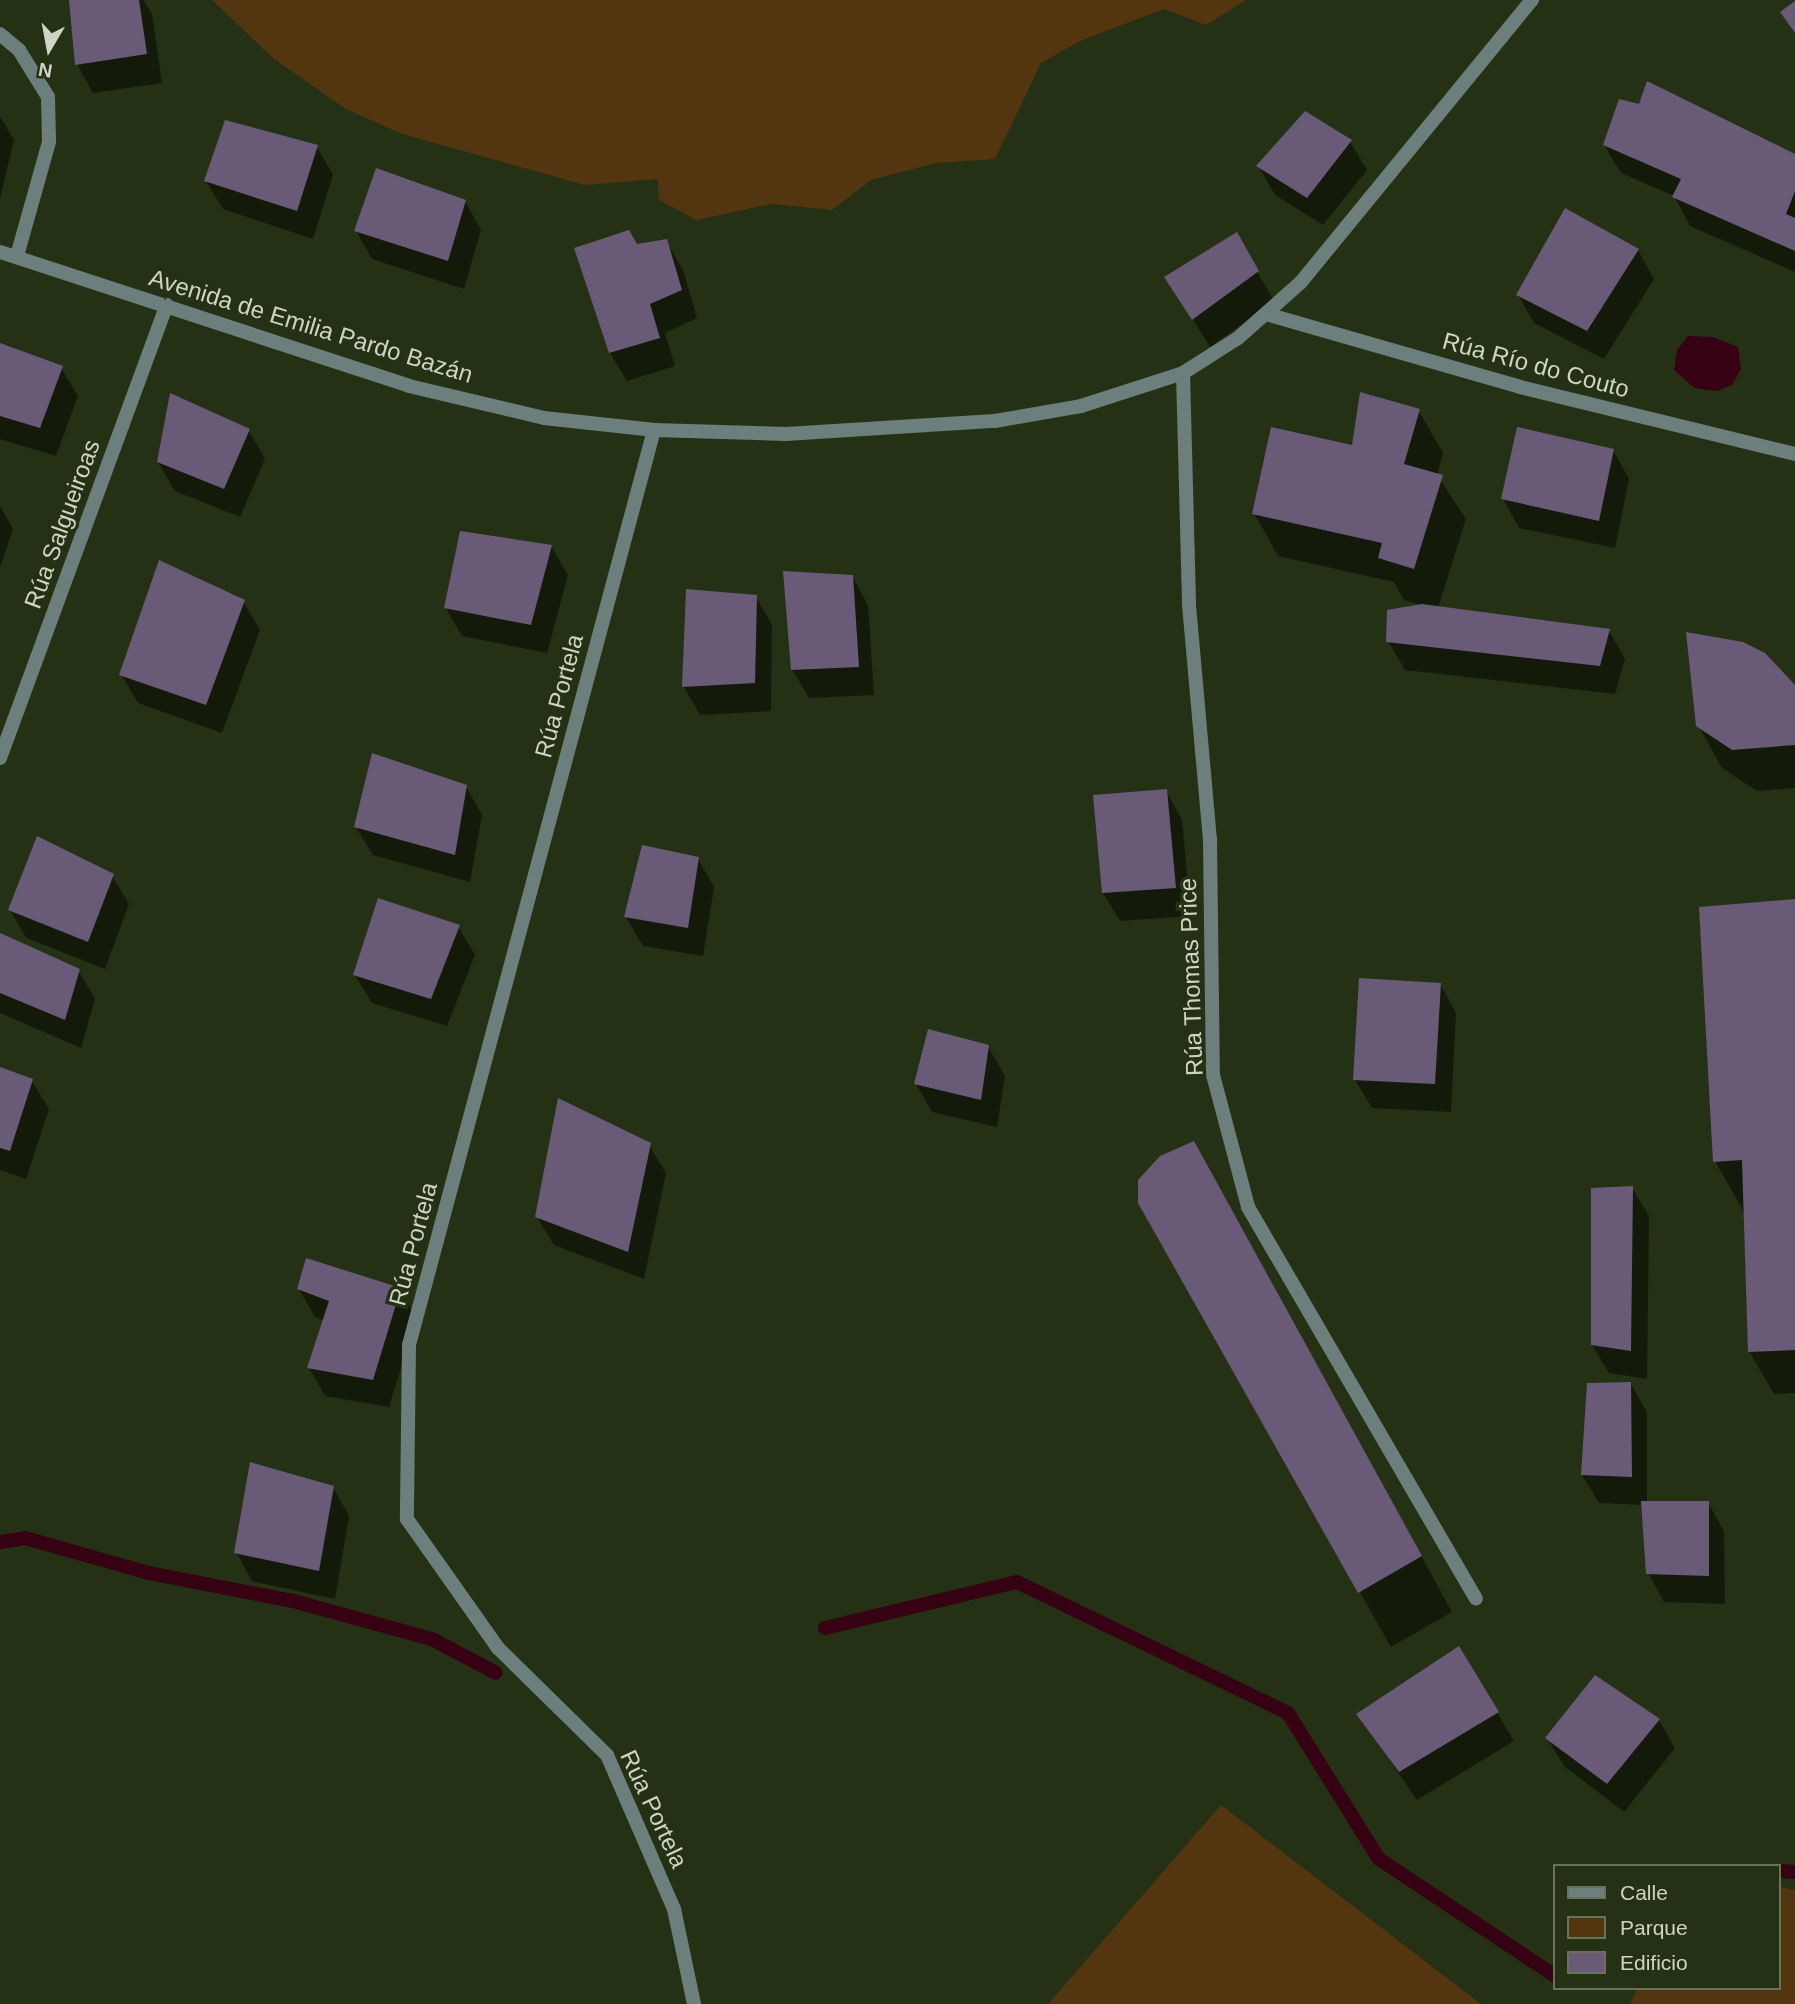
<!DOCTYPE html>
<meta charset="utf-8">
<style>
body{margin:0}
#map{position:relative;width:1795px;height:2004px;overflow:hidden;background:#253114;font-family:Helvetica,sans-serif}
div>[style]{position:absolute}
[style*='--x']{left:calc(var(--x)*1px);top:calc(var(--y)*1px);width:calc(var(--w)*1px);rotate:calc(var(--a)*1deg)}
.green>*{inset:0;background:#533510}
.water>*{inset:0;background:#360112}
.shadow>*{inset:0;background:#0007}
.stream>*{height:14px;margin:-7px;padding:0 7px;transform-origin:7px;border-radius:7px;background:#360112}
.building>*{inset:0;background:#695a78}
.minor>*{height:14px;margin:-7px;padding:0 7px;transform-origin:7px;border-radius:7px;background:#6c7f7d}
.tertiary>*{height:14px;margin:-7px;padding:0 7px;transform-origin:7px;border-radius:7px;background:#6c7f7d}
span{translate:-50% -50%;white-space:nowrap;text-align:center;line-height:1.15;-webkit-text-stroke:7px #253114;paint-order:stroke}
.street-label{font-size:24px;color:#cdd5c4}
.legend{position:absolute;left:1553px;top:1864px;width:228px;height:126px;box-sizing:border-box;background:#253114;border:2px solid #68735a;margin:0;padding:9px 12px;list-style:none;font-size:21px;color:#cdd5c4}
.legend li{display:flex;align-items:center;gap:14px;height:35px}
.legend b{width:35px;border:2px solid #68735a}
.north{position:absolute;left:14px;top:14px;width:70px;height:70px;-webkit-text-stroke:5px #253114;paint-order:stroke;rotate:190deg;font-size:19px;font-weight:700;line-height:28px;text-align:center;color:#cdd5c4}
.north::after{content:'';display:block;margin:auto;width:24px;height:32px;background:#cdd5c4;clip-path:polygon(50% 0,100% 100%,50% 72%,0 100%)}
</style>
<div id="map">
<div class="green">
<div style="clip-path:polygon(212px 0,1246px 0,1206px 25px,1164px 9px,1080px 41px,1041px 63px,995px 159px,936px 163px,871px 180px,832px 210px,771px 204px,696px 220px,659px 200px,658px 179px,585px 185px,402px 134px,346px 109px,274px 59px)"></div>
<div style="clip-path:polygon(1221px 1805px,1481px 2004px,1048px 2004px)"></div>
<div style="clip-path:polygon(1779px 1887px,1795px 1890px,1795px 2004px,1630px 2004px,1638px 1988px,1779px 1988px)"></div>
</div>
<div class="water">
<div style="clip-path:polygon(1688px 336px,1712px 337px,1738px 347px,1741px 369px,1732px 385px,1717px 391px,1694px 388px,1674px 370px,1677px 350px)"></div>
</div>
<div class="shadow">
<div style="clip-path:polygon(71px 0,143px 0,152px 14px,162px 83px,93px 93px,77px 64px)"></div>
<div style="clip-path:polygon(0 116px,14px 140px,0 199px)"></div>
<div style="clip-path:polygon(1350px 142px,1367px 170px,1323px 225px,1275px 195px,1259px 167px)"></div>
<div style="clip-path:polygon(1604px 145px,1795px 156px,1795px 272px,1690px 226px,1674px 196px,1621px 173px)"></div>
<div style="clip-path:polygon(317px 147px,333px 175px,313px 239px,223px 209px,206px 181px)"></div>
<div style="clip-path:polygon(465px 201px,481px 230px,464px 289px,372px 259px,356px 231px)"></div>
<div style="clip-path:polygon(1236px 235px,1274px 301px,1210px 347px,1166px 277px)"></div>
<div style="clip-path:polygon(666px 241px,683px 270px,697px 318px,665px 333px,675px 366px,627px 381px,610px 353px,637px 246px)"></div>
<div style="clip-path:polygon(1638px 250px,1654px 279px,1604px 359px,1534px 323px,1518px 295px)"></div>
<div style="clip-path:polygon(0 345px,61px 368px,78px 396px,56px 456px,0 439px)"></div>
<div style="clip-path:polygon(1419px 411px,1443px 453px,1437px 475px,1466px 519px,1438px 608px,1609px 631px,1625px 659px,1615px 694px,1405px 670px,1388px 641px,1423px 606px,1404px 600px,1394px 582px,1278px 556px,1254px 513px,1353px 447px)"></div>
<div style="clip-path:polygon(249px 431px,265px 459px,240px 517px,175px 491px,158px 462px)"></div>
<div style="clip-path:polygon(1613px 450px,1629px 479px,1615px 548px,1519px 528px,1503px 499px)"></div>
<div style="clip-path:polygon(0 506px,13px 529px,0 568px)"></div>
<div style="clip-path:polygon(551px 546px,568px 575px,547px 653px,462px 636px,445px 607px)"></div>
<div style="clip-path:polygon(852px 576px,868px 605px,874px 695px,809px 698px,792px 669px)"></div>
<div style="clip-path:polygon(756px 597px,772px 625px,771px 711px,700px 715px,684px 687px)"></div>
<div style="clip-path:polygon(243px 601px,260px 630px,222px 733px,138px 703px,121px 674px)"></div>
<div style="clip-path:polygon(1795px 687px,1795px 788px,1757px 791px,1722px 768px,1698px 725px)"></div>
<div style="clip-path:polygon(466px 787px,482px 815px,470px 882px,373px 855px,356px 827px)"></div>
<div style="clip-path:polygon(1166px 791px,1182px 820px,1191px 916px,1120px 921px,1103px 893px)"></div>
<div style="clip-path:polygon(698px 859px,714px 887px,703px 956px,643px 946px,626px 917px)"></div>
<div style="clip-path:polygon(112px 876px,129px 904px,105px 969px,26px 938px,10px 910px)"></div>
<div style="clip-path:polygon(1795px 901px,1795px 1393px,1774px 1394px,1749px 1351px,1745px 1214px,1715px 1161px)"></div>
<div style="clip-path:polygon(458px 926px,475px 955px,447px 1026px,372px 1003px,355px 975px)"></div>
<div style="clip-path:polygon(0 935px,78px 970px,95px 999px,81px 1048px,0 1013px)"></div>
<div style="clip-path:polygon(1440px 984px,1456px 1013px,1451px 1112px,1372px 1108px,1355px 1080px)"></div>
<div style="clip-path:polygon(988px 1047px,1005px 1076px,997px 1127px,932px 1112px,916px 1084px)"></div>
<div style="clip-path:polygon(0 1069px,32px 1081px,49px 1109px,26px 1179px,0 1170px)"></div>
<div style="clip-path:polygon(649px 1145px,666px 1173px,644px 1279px,554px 1245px,537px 1217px)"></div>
<div style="clip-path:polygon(1632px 1188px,1649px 1216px,1647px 1379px,1609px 1373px,1592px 1345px)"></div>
<div style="clip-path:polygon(1225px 1198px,1452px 1612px,1391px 1647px,1139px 1203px)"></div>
<div style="clip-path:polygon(299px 1289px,400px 1290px,416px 1318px,389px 1407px,325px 1396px,309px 1368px,325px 1321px,315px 1317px)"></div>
<div style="clip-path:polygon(1630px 1383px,1647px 1412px,1647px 1503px,1708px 1503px,1724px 1531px,1725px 1604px,1664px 1602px,1648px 1573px,1643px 1505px,1599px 1503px,1582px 1475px)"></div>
<div style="clip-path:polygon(333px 1487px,349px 1516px,335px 1599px,252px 1581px,236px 1552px)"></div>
<div style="clip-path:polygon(1458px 1648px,1514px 1741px,1417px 1800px,1358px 1714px)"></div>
<div style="clip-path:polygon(1659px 1720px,1675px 1748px,1624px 1812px,1564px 1766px,1547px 1738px)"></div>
</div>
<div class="stream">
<div style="--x:0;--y:1542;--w:25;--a:-9"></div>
<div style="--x:25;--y:1538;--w:129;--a:15.8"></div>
<div style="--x:149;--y:1573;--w:147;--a:11"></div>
<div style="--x:293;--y:1601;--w:144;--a:15.3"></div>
<div style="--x:432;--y:1639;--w:72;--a:28"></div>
<div style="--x:825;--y:1628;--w:197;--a:-13.5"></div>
<div style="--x:1017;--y:1582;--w:301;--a:25.8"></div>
<div style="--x:1288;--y:1713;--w:172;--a:58.1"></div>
<div style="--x:1379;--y:1859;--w:211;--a:33.6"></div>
<div style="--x:1779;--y:1871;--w:16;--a:4"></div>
</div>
<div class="building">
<div style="clip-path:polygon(69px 0,139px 0,147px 54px,75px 65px)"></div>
<div style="clip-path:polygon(1795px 1px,1795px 33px,1780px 12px)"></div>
<div style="clip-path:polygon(1647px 81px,1795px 154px,1795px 191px,1786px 214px,1795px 218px,1795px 251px,1672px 197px,1681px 179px,1603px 145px,1619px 99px,1639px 104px)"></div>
<div style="clip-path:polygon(1305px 111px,1352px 140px,1307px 198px,1256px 166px)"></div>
<div style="clip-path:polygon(225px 120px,318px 145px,297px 211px,204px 181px)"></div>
<div style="clip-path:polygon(376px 168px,466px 200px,448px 261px,354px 231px)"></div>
<div style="clip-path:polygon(1565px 208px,1639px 249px,1587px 331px,1516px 295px)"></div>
<div style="clip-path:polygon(629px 230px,637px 244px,667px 239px,682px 290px,650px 304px,660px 338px,609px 353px,574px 248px)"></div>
<div style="clip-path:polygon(1237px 232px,1259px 271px,1192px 320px,1164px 277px)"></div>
<div style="clip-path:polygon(0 343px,63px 366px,40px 428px,0 416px)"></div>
<div style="clip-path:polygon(1360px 392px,1420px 409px,1404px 464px,1443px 475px,1414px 569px,1378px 558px,1382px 543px,1252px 514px,1271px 427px,1352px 445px)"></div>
<div style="clip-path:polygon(170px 393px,250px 429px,224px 489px,157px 462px)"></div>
<div style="clip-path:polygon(1517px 427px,1614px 449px,1599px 521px,1501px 499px)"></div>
<div style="clip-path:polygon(460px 531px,552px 545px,531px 625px,444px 608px)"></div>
<div style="clip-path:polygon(159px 560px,245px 600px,206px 705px,119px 675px)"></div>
<div style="clip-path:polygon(783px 571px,853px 575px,859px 667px,791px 670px)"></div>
<div style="clip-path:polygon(686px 589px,757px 595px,755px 683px,682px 687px)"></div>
<div style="clip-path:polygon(1422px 604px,1610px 629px,1600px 666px,1386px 642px,1387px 610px)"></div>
<div style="clip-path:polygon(1686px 632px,1743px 642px,1765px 653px,1795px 685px,1795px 745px,1732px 750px,1696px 726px)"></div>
<div style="clip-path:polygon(372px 753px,467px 785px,455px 855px,354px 827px)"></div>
<div style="clip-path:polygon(1167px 789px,1176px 888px,1102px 893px,1093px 795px)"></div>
<div style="clip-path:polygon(37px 836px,114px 874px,88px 942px,8px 910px)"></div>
<div style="clip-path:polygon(642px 845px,699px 857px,688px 928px,624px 917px)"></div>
<div style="clip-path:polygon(378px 898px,460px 925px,431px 999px,353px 975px)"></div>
<div style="clip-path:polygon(1795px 899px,1795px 1350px,1748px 1352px,1742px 1160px,1713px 1162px,1699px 907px)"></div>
<div style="clip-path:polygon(0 933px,80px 969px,65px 1020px,0 993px)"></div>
<div style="clip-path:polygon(1359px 978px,1441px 983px,1435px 1084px,1353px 1080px)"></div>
<div style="clip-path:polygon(928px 1029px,989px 1045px,981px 1100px,914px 1084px)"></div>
<div style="clip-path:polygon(0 1067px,33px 1079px,10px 1151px,0 1148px)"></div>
<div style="clip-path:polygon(558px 1098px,651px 1143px,628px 1252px,535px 1217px)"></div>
<div style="clip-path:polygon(1194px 1141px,1422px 1556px,1358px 1593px,1138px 1203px,1138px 1180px,1160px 1156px)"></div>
<div style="clip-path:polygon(1633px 1186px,1631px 1351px,1591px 1345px,1591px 1188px)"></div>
<div style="clip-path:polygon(306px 1258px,401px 1288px,373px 1380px,307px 1368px,329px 1301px,297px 1289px)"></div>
<div style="clip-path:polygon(1631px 1382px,1632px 1477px,1581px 1475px,1587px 1383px)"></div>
<div style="clip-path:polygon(250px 1462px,334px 1486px,319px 1571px,234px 1553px)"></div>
<div style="clip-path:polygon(1641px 1501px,1709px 1501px,1709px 1576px,1646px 1574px)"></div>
<div style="clip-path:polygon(1459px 1646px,1499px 1712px,1399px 1772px,1356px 1714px)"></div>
<div style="clip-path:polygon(1595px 1675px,1660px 1719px,1607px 1784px,1545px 1738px)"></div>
</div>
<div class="minor">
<div style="--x:0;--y:34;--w:25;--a:40"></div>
<div style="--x:19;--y:50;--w:55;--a:58.3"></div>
<div style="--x:48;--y:97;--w:45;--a:88.7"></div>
<div style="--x:49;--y:142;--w:118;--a:105.7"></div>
<div style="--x:1266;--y:314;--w:264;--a:16"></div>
<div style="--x:1520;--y:387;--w:283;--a:13.7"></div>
<div style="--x:1183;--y:373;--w:232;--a:88.5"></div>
<div style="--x:1189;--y:605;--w:235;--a:84.9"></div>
<div style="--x:1210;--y:839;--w:236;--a:89.3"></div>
<div style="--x:1213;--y:1075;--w:137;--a:75.1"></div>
<div style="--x:1248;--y:1207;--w:453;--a:59.8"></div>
<div style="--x:654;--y:430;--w:947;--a:104.99"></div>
<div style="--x:409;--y:1345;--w:174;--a:90.7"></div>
<div style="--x:407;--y:1519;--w:158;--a:54.8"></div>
<div style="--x:498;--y:1648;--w:153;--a:44.5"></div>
<div style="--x:607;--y:1755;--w:168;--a:66.5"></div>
<div style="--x:674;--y:1909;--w:97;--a:78.1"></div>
<div style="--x:0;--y:758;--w:483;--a:-69.8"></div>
</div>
<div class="tertiary">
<div style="--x:0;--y:252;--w:430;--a:18.1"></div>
<div style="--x:409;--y:386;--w:139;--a:13.3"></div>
<div style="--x:544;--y:418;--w:111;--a:6.2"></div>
<div style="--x:654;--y:430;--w:132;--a:1.7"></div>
<div style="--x:786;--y:434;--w:209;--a:-3.6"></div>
<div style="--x:995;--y:421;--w:87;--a:-9.9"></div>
<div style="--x:1081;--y:406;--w:107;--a:-17.9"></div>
<div style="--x:1183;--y:373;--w:65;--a:-32.5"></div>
<div style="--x:1238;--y:338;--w:84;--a:-41.6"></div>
<div style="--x:1301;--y:282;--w:365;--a:-50.7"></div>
</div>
<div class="street-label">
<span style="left:311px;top:326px;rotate:17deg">Avenida de Emilia Pardo Bazán</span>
<span style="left:1536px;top:365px;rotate:15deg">Rúa Río do Couto</span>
<span style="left:62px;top:524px;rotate:-70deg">Rúa Salgueiroas</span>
<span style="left:559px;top:696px;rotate:-75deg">Rúa Portela</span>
<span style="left:1191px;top:977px;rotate:-92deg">Rúa Thomas Price</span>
<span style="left:413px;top:1244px;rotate:-75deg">Rúa Portela</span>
<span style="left:654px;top:1809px;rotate:65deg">Rúa Portela</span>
</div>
<ul class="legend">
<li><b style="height:9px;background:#6c7f7d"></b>Calle</li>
<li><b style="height:19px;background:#533510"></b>Parque</li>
<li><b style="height:19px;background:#695a78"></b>Edificio</li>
</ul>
<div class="north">N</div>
</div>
